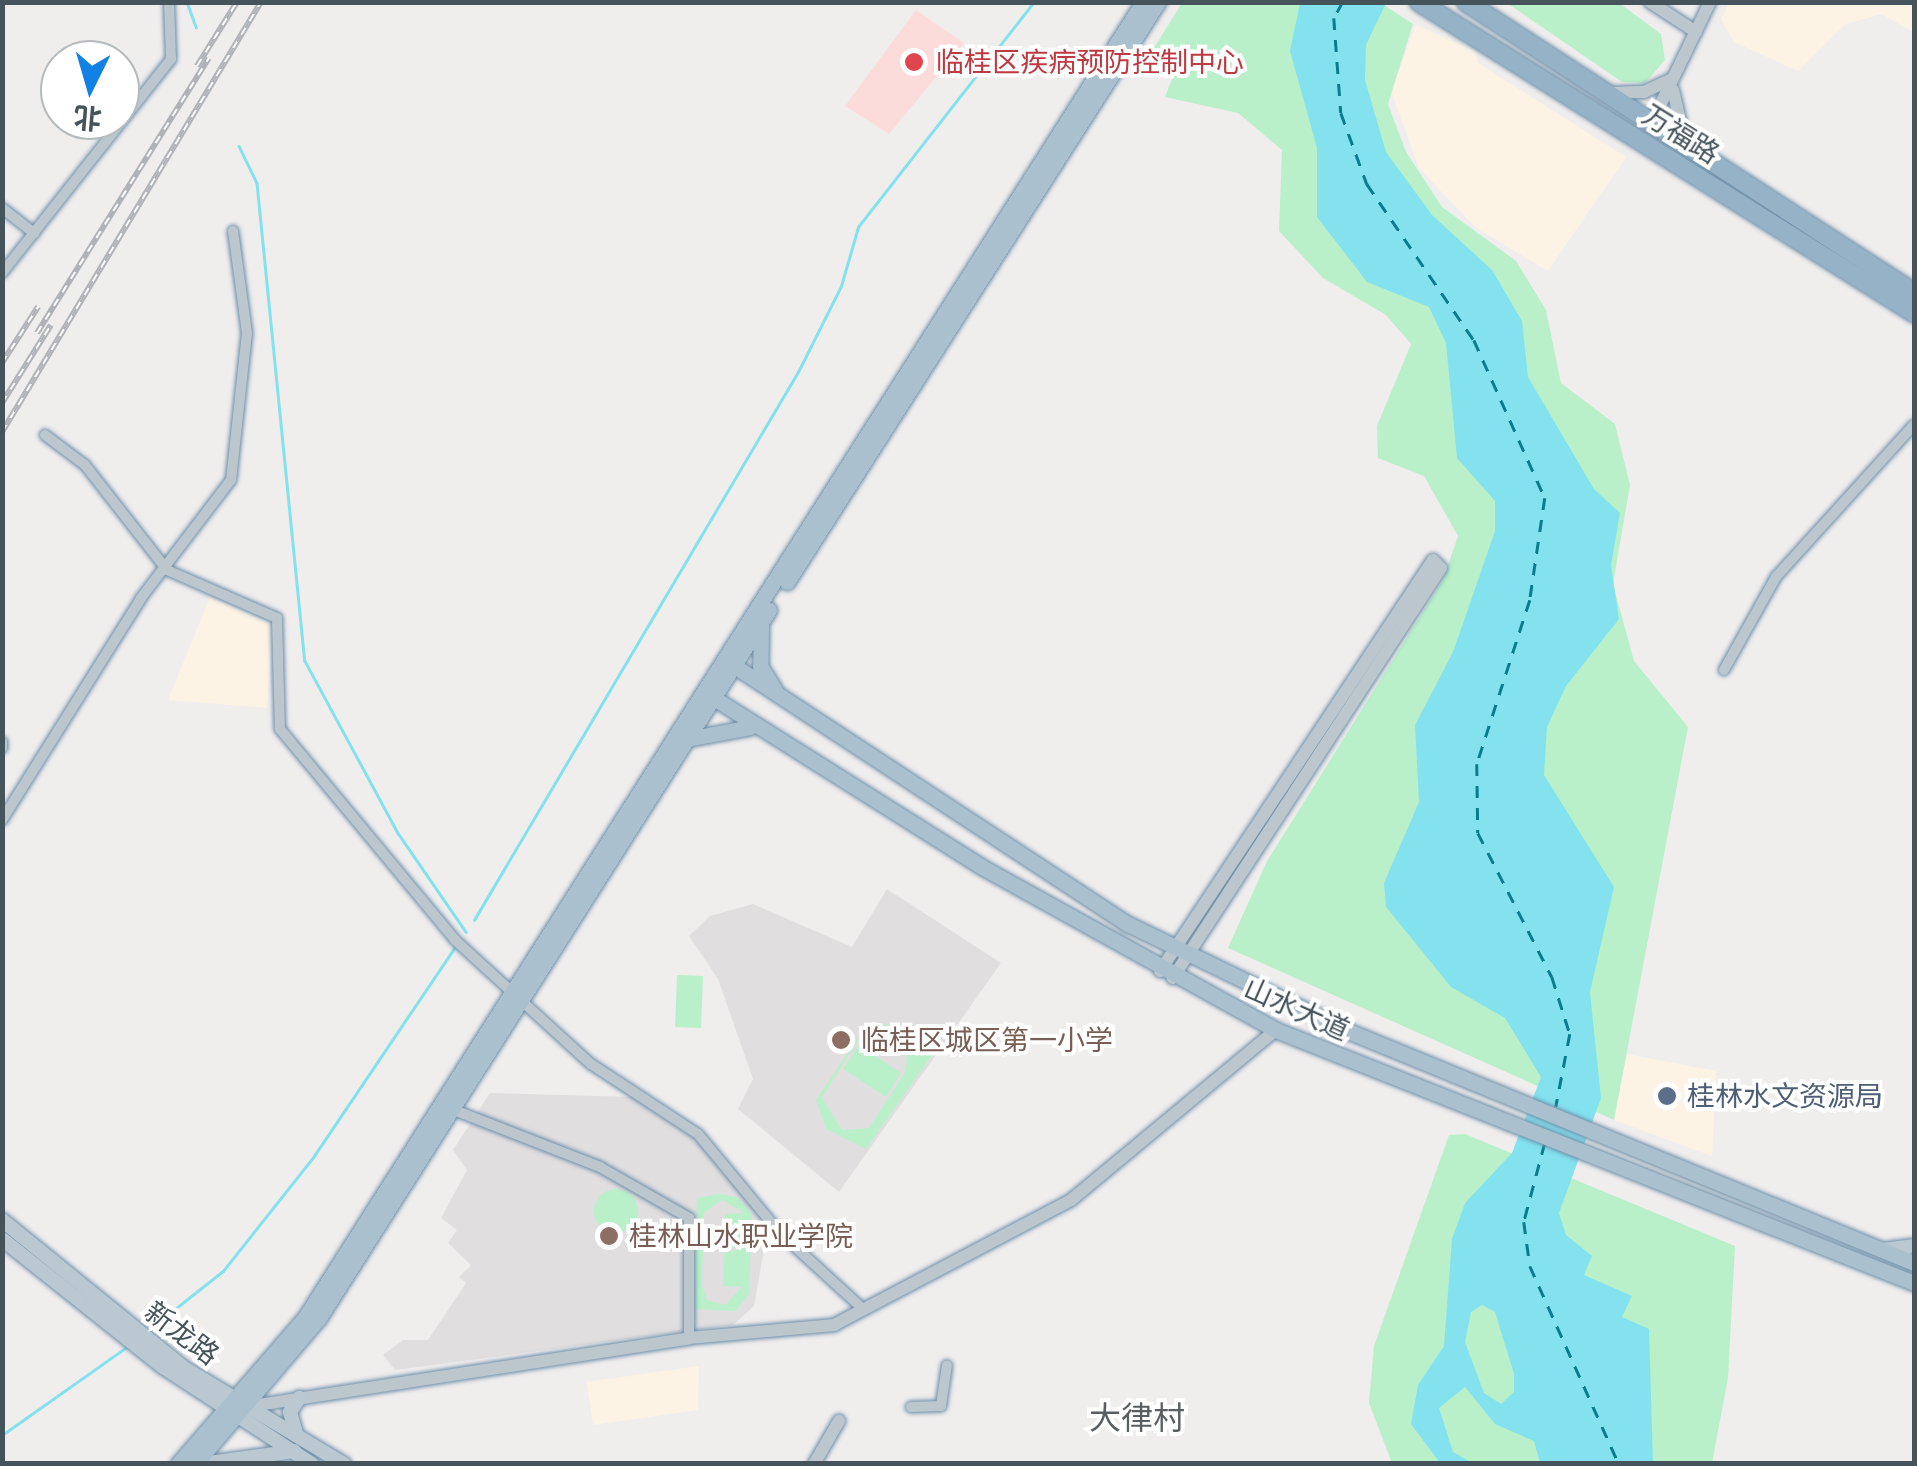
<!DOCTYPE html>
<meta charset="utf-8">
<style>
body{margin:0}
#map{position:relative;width:1917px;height:1466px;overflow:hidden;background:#f0eded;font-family:"Golos Text","Noto Sans SC",sans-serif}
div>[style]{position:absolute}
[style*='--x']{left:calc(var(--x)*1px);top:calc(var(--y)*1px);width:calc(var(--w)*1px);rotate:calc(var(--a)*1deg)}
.commercial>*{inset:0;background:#fcf3e5}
.education>*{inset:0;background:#e1dedf}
.medical>*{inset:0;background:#fcdbdb}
.green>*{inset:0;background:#b9f0c9}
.round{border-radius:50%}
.water>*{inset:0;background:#84e2ef}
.stream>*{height:2.5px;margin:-1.25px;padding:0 1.25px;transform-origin:1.25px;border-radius:1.25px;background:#84e2ef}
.ferry>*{height:2.5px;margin-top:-1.25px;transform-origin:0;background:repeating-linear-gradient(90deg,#097d8d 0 12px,transparent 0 22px)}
.roads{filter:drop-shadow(0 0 2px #6e90aa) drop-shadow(0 0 2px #6e90aa)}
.minor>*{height:10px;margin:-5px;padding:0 5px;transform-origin:5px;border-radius:5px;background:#bbc6cd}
.tertiary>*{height:12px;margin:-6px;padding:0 6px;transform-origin:6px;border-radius:6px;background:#bbc6cd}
.secondary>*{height:14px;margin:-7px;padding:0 7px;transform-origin:7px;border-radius:7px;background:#bac8d2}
.primary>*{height:15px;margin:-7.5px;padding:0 7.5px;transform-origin:7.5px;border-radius:7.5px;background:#abc0ce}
.trunk>*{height:18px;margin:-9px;padding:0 9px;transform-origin:9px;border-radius:9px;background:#96b2c6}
.rail>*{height:6px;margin-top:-3px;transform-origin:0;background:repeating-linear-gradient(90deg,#fff 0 8px,#afb3b8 0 16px);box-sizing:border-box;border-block:2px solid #afb3b8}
.dots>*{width:28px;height:28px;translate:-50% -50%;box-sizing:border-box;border:5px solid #fff;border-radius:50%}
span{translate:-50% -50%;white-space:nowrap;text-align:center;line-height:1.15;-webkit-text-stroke:8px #fff;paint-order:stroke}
.health-label{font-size:28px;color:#be3a42}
.left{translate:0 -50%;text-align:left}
.street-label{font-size:28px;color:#45535b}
.education-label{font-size:28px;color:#785e54}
.service-label{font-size:28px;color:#4e5e75}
.quarter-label{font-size:32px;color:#595e62}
.frame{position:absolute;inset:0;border:5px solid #45535b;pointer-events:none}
.north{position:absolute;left:40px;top:40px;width:100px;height:100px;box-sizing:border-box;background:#fff;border:2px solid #b5babd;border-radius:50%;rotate:185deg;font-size:28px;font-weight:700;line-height:40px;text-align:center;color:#45535b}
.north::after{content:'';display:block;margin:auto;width:35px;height:45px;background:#1281e5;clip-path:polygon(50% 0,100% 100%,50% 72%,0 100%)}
</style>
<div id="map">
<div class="commercial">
<div style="clip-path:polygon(1729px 3px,1914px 3px,1914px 32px,1881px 14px,1844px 25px,1798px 71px,1734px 42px,1721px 19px)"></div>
<div style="clip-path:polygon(1416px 25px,1475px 51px,1478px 63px,1626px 157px,1548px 271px,1476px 228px,1419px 168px,1391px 91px)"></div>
<div style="clip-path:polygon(210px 597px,273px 624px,267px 708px,168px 700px)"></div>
<div style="clip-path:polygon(1627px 1054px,1716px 1071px,1712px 1156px,1614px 1120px)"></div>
<div style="clip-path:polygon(699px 1366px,698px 1410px,593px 1425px,587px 1382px)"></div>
</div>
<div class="education">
<div style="clip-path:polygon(887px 889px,1001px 963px,839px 1192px,738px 1109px,753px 1079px,718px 979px,689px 936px,710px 916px,753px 904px,852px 947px)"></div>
<div style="clip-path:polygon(490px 1093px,633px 1097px,705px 1146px,768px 1227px,754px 1306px,733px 1325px,395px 1370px,383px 1355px,403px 1340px,428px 1340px,466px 1283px,459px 1277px,471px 1265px,448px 1243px,457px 1230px,441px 1218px,467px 1170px,453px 1150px)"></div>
</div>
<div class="medical">
<div style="clip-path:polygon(916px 10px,964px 43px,889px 134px,845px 106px)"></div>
</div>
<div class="green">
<div style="clip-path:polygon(1182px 3px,1381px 3px,1413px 24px,1388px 104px,1406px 152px,1442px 207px,1516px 261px,1546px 310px,1561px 383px,1615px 424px,1630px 485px,1613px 584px,1634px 661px,1688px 727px,1614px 1120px,1228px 948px,1267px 861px,1443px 580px,1458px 536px,1424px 476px,1378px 458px,1377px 426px,1411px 344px,1386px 315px,1323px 278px,1279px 231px,1282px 150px,1238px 113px,1165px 97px,1176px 69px,1152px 51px)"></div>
<div style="clip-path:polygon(1507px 3px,1619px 3px,1661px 34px,1665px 60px,1645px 83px,1622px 82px)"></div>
<div style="clip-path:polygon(677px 975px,703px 976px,701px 1028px,675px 1027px)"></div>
<div style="clip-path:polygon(evenodd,867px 1024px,897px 1025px,932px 1055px,866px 1149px,826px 1129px,816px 1100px,867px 1024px,889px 1030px,907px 1047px,906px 1071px,869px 1128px,842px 1130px,822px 1098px,859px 1038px,889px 1030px)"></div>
<div style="clip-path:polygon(859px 1045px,901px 1073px,886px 1097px,843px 1069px)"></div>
<div style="clip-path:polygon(1465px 1134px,1735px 1246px,1728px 1378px,1712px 1463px,1392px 1463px,1369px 1403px,1374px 1346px,1449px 1135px)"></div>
<div class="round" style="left:594px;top:1189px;width:44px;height:44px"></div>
<div style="clip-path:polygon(evenodd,719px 1194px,737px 1197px,752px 1214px,749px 1294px,735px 1311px,695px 1309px,697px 1198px,719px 1194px,722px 1200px,744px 1213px,725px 1214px,724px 1247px,743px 1248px,724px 1253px,723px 1286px,742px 1287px,725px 1305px,707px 1300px,702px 1286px,704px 1213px,722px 1200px)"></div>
</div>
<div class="water">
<div style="clip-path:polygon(evenodd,1300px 3px,1386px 3px,1366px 45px,1365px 80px,1386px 152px,1432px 215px,1492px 270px,1522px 321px,1528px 377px,1594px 489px,1620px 513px,1611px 565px,1619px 619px,1566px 686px,1547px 727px,1544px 775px,1614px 887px,1590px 992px,1601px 1098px,1559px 1213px,1566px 1235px,1592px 1256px,1584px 1275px,1632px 1296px,1622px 1317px,1649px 1329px,1653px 1463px,1540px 1463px,1534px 1441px,1495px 1424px,1465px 1387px,1439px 1408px,1453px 1452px,1472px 1463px,1440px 1463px,1411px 1424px,1418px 1385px,1444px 1346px,1452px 1239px,1465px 1203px,1512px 1153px,1541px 1077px,1505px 1018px,1451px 987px,1386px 907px,1384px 883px,1419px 802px,1415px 725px,1453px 652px,1495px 531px,1495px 501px,1457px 458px,1446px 343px,1429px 307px,1367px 282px,1317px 217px,1317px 148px,1290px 51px,1300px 3px,1482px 1305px,1495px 1312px,1514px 1374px,1514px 1392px,1501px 1404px,1484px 1393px,1465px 1342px,1471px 1312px,1482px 1305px)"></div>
</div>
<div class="stream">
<div style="--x:187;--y:2;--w:27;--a:70"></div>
<div style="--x:239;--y:146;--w:41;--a:64.1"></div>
<div style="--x:257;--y:183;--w:480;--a:84.3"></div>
<div style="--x:305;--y:661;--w:196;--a:61.6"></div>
<div style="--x:398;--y:833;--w:120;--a:55.5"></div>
<div style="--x:474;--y:920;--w:637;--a:-59.41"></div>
<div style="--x:798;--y:372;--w:96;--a:-63.4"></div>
<div style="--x:841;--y:286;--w:61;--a:-73.9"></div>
<div style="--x:858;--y:227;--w:286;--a:-52"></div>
<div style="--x:146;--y:1332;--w:98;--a:-38.4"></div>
<div style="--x:223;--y:1271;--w:147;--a:-51.6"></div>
<div style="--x:314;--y:1156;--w:252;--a:-56"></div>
<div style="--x:2;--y:1435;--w:154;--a:-35.2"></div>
</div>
<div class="ferry">
<div style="--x:1343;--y:2;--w:18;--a:119"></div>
<div style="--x:1334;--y:18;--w:95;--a:85.8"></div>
<div style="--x:1341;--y:113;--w:76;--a:69.9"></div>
<div style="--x:1367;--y:184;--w:189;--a:55.6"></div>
<div style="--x:1474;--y:340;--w:173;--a:65.8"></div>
<div style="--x:1545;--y:498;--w:103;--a:98.4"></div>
<div style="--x:1530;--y:600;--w:172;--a:107.9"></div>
<div style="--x:1477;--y:764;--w:69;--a:89.2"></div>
<div style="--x:1478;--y:833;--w:162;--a:62.8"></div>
<div style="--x:1552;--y:977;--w:60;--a:72.5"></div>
<div style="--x:1570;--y:1034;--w:74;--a:100.9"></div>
<div style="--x:1545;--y:1143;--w:82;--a:104.9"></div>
<div style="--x:1524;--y:1222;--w:44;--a:82.2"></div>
<div style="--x:1530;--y:1266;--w:217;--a:65.8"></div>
</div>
<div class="roads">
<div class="minor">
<div style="--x:2;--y:208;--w:41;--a:38"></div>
<div style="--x:2;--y:273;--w:273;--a:-51.7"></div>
<div style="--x:171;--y:59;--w:57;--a:-92"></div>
<div style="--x:45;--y:435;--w:50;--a:36.9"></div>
<div style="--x:85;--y:465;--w:133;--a:52"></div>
<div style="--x:167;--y:570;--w:120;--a:23.6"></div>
<div style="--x:277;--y:618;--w:111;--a:88.5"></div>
<div style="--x:280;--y:729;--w:274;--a:50.3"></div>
<div style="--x:455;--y:940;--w:184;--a:42.4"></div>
<div style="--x:591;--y:1064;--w:128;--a:33.2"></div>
<div style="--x:698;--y:1134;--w:127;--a:50.4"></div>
<div style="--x:779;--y:1232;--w:115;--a:42.5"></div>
<div style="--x:1724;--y:670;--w:107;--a:-60.8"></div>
<div style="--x:1776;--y:577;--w:205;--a:-47.8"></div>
<div style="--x:2;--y:742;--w:6;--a:90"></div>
<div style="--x:2;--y:820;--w:262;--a:-57.9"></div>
<div style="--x:141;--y:598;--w:148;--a:-52.7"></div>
<div style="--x:231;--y:480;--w:148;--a:-83.8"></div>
<div style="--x:247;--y:333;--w:103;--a:-97.8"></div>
<div style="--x:454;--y:1110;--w:157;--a:21.3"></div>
<div style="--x:600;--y:1167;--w:103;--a:29.8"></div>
<div style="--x:689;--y:1218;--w:120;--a:90"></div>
<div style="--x:911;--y:1407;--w:30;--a:-2"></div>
<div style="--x:941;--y:1406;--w:41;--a:-81.7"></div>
</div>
<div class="tertiary">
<div style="--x:1650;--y:2;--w:55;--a:33.1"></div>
<div style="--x:1673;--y:90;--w:53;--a:77"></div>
<div style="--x:1611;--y:93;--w:33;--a:-2"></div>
<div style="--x:1644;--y:92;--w:31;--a:-25"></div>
<div style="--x:1652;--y:122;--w:133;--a:-64.2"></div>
<div style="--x:1160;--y:971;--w:493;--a:-56.4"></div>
<div style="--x:1433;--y:560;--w:11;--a:45"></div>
<div style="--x:1441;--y:568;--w:490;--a:123.2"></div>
<div style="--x:252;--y:1406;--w:442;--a:-8.8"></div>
<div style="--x:689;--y:1338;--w:146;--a:-5.1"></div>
<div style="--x:834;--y:1325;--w:268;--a:-27.8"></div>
<div style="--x:1071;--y:1200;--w:266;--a:-39.7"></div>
<div style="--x:814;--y:1464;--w:50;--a:-59.8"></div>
</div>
<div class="secondary">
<div style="--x:2;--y:1220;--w:235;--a:39.1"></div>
<div style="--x:184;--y:1368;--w:187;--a:31"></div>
<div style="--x:2;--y:1239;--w:206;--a:38.5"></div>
<div style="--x:163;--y:1367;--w:178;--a:33.1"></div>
<div style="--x:1882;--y:1250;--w:32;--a:-7"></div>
<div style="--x:296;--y:1433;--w:22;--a:-106"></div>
<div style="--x:290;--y:1412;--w:17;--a:-57"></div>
<div style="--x:202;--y:1464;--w:93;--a:-8"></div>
</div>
<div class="primary">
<div style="--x:787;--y:582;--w:689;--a:-57.39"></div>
<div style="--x:761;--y:627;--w:39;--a:91"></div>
<div style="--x:760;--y:666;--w:28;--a:58"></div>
<div style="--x:727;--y:661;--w:480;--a:33.3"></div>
<div style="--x:1128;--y:924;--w:245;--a:25.9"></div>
<div style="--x:1348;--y:1031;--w:612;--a:22.29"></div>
<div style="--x:709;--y:695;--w:323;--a:32.2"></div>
<div style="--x:982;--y:867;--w:336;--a:29"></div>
<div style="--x:1276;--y:1030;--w:686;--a:21.63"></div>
<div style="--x:692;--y:738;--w:59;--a:-10.7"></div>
<div style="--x:178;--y:1464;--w:196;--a:-49.1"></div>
<div style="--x:306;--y:1316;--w:1558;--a:-57.5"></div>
<div style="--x:195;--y:1464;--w:192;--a:-49.7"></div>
<div style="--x:319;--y:1318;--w:839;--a:-57.56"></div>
</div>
<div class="trunk">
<div style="--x:1419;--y:2;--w:585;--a:32.14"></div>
<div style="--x:1466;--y:2;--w:534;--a:33.01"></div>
</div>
</div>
<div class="rail">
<div style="--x:197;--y:66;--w:75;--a:-58"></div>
<div style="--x:37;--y:333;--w:324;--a:-58"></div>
<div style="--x:2;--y:363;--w:67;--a:-57.3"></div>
<div style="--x:2;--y:403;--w:92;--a:-57.9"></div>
<div style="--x:2;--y:432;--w:502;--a:-58.94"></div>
</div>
<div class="dots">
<div style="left:914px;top:62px;background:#e0444e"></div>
<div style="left:841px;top:1040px;background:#8d6e63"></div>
<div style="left:1667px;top:1096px;background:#5c6f8a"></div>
<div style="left:609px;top:1236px;background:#8d6e63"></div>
</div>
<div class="health-label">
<span class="left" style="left:936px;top:62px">临桂区疾病预防控制中心</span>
</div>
<div class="street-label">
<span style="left:1681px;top:134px;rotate:32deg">万福路</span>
<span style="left:1297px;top:1009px;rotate:24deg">山水大道</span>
<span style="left:182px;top:1333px;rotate:37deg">新龙路</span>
</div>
<div class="education-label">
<span class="left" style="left:861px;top:1040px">临桂区城区第一小学</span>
<span class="left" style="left:629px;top:1236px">桂林山水职业学院</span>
</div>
<div class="service-label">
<span class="left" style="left:1687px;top:1096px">桂林水文资源局</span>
</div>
<div class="quarter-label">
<span style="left:1137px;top:1417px">大律村</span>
</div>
<div class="frame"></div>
<div class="north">北</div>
</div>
